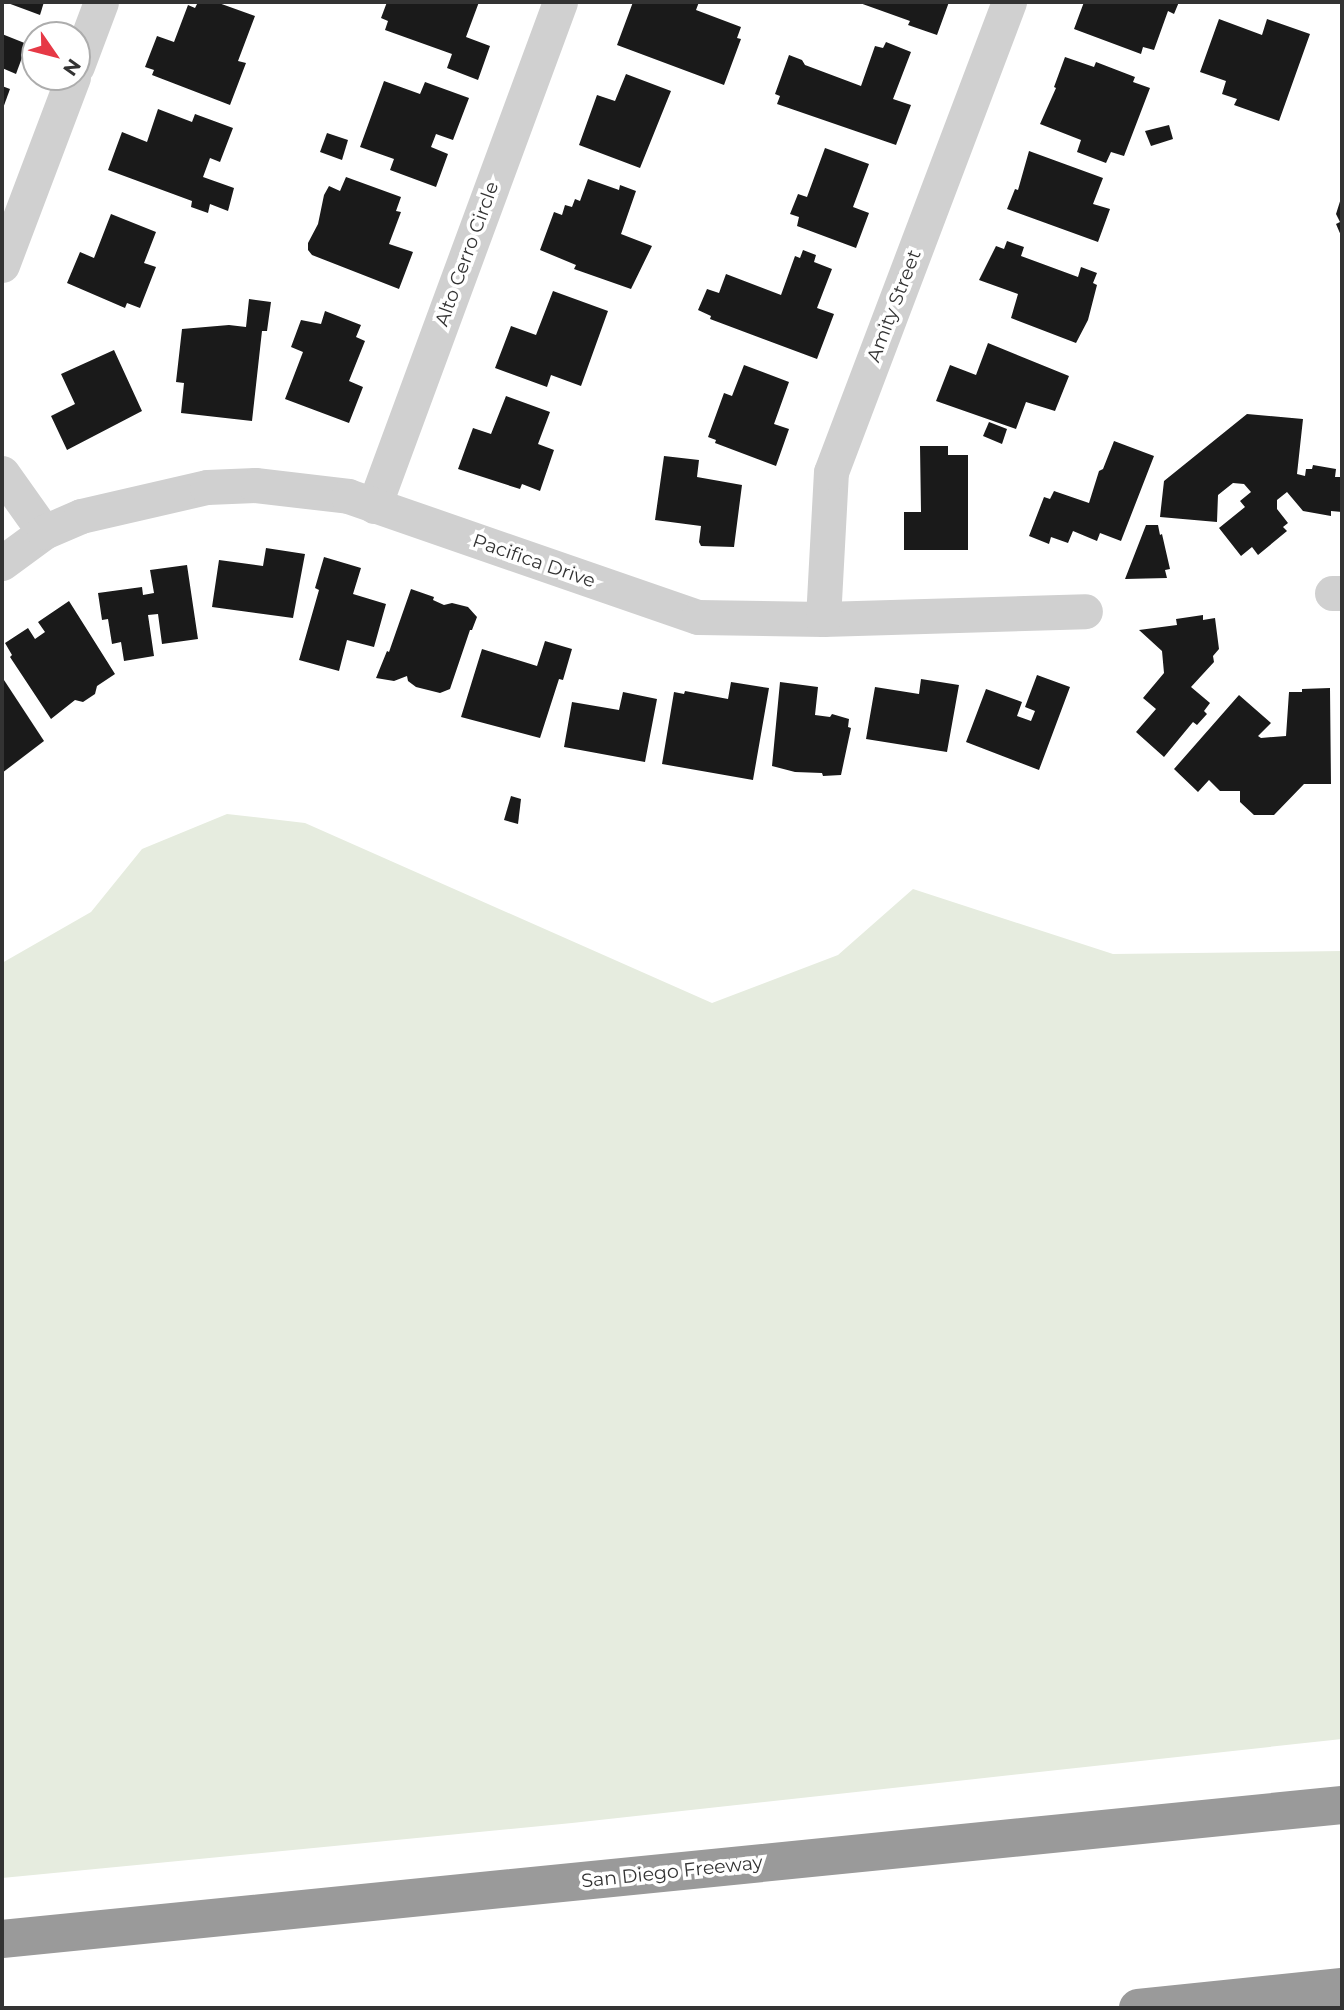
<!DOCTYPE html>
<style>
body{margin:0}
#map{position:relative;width:1344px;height:2010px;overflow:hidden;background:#fff;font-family:Montserrat,sans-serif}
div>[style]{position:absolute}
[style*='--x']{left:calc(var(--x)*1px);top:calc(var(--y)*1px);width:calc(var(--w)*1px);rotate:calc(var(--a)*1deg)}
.green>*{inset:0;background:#e6ecdf}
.building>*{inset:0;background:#1a1a1a}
.minor>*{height:35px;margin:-17.5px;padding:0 17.5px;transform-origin:17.5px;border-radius:17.5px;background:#d0d0d0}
.motorway>*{height:38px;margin:-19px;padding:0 19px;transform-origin:19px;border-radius:19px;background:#9a9a9a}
span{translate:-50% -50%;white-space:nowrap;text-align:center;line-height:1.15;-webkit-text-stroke:7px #fff;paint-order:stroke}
.street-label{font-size:19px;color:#333}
.frame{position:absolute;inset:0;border:4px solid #333;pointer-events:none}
.north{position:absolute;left:21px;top:21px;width:70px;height:70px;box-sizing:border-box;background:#fff;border:2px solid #adadad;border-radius:50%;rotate:125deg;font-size:19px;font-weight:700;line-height:28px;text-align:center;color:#333}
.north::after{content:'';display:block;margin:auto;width:24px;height:32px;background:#e63946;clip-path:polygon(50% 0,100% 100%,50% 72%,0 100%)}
</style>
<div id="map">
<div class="green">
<div style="clip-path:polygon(227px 814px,305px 823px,712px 1003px,838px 955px,913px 889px,1113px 954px,1342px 951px,1342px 1739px,572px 1823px,2px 1878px,2px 963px,91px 912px,142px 849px)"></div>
</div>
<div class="building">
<div style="clip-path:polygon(5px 2px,44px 2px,40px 15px)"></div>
<div style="clip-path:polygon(198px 2px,216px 2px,255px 16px,238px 61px,246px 63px,230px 105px,152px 75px,154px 70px,145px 67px,157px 36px,174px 42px,188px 5px,195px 8px)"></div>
<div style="clip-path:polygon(387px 2px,479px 2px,466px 37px,490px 46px,478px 80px,447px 68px,452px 54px,385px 30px,388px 21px,381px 18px)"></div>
<div style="clip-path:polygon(633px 2px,699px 2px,696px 10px,741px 27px,737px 38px,741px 39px,724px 85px,617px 45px)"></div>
<div style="clip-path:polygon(857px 2px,949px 2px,937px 35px,908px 25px,910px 21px)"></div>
<div style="clip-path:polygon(1084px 2px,1179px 2px,1174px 14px,1168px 11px,1154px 50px,1143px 47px,1141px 54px,1074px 29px)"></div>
<div style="clip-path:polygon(1219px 19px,1262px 35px,1267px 19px,1310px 34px,1279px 121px,1234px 105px,1237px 99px,1222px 94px,1226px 81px,1200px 72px)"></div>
<div style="clip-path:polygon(2px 34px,27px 44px,16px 74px,2px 68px)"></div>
<div style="clip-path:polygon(886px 42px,911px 52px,893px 99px,911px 105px,896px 145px,777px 104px,780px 96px,775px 94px,789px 55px,802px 60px,805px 65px,861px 86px,875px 46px,883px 48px)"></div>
<div style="clip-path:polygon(1065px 57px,1094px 67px,1096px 62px,1135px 77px,1133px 82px,1150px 88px,1124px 156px,1111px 152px,1106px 163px,1077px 152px,1081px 140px,1040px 124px,1056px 88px,1054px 87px)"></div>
<div style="clip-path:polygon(626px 74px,671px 91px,640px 168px,579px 145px,597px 95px,615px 101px)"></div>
<div style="clip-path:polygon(384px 81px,420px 94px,425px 82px,469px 98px,453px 140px,436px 134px,431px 147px,448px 154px,436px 187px,390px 170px,394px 159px,360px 147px)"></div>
<div style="clip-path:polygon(2px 86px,10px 89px,2px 111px)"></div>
<div style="clip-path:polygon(158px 109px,192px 122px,195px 114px,233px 128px,220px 162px,210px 158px,203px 177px,234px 188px,228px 211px,210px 204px,208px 213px,191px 207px,192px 201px,108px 170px,122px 132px,147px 142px)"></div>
<div style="clip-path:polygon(1169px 125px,1173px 139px,1151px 146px,1145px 131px)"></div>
<div style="clip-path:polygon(327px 133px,348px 140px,342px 160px,320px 152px)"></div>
<div style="clip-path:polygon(825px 148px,869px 164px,853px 207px,869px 213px,856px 248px,797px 226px,799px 217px,790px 214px,798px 194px,807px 197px)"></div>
<div style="clip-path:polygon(1029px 151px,1103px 178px,1093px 204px,1110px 209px,1098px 242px,1007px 209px,1015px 189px,1018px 190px)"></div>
<div style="clip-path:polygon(346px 177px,401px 197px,396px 211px,401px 212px,389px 244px,413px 252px,399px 289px,312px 255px,308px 250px,308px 243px,318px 224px,324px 195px,329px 186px,340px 191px)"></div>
<div style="clip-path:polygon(588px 179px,619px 190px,620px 185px,636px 191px,621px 234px,652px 246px,631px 289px,574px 269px,576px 265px,540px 250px,554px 212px,562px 215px,565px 205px,572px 207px,575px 199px,580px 201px)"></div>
<div style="clip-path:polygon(1342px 195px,1342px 238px,1336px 224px,1340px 222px,1336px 214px)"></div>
<div style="clip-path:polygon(111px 214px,156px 232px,144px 263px,156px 267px,140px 308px,127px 303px,125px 308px,67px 283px,80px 252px,94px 258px)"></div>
<div style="clip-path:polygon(1007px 241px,1024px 247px,1021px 256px,1078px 277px,1081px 267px,1097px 273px,1093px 283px,1097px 285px,1088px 320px,1076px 343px,1011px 318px,1018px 294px,979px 280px,996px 246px,1004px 249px)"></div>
<div style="clip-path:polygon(803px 250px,816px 255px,814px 262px,832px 269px,817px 308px,834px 314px,817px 359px,710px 319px,711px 316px,698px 310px,707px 289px,719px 293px,726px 274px,781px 295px,795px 256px,800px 258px)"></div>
<div style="clip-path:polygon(553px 291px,608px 311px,581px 386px,551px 375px,547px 387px,495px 368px,511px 326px,536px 335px)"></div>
<div style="clip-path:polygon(249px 299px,271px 302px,267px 331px,262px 331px,252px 421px,181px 413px,184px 383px,176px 382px,182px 329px,229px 325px,246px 327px)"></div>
<div style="clip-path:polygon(325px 311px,361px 325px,356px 337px,365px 341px,349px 381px,363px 387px,349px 423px,285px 399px,303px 352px,291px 347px,301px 320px,321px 324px)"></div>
<div style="clip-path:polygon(988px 343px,1069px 376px,1055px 411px,1026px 402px,1016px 429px,936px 401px,950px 365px,976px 375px)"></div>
<div style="clip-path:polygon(114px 350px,142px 411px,67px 450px,51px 416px,75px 404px,61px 374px)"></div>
<div style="clip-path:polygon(744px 365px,789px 382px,774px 424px,789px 429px,776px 466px,715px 443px,716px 440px,708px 437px,724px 393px,732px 396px)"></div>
<div style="clip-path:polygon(506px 396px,550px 412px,538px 444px,554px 450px,540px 491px,522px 484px,520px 489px,458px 469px,473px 428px,491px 434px)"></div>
<div style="clip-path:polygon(1247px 414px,1303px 419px,1297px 474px,1305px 476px,1306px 469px,1312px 469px,1313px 465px,1336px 469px,1335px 477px,1342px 477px,1342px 512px,1331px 511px,1331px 516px,1303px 511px,1287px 492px,1277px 500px,1277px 509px,1288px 523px,1283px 527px,1287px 531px,1258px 555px,1252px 547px,1241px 556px,1219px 528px,1245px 507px,1240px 501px,1251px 492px,1244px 484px,1233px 483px,1218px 495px,1217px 522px,1160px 517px,1164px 481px)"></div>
<div style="clip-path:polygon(989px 422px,1007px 429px,1002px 444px,983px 436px)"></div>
<div style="clip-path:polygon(1114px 441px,1154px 456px,1121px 541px,1100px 533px,1097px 541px,1073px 531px,1068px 543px,1051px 537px,1049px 544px,1029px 536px,1044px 497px,1050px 499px,1054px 491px,1089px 503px,1099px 471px,1103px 469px)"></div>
<div style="clip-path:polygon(920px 446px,948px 446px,948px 455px,968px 455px,968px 550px,904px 550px,904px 512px,921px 512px)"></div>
<div style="clip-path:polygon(664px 456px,699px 460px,697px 477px,742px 485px,734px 547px,701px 546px,699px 542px,701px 526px,655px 520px)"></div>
<div style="clip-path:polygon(1146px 525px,1158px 525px,1160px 535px,1162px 534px,1170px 569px,1165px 570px,1167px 578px,1125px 579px)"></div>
<div style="clip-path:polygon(266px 548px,305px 554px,293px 618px,212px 607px,219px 560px,263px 566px)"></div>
<div style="clip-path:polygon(324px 557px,361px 568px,353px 594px,386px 604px,374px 647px,347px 640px,339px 671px,299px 660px,319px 590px,315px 588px)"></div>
<div style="clip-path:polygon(187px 565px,198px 639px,162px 644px,158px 614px,148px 615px,154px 656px,124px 661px,121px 642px,112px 644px,108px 619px,102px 620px,98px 593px,142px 587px,143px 595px,154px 593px,150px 570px)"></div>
<div style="clip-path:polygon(411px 589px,434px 597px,433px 600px,444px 605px,452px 603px,468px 607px,477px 617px,472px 630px,470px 630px,450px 689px,440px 693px,416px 687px,408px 681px,407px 676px,394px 681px,376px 678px,387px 651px,389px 652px)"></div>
<div style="clip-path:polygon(69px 601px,115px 674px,97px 686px,95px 694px,83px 702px,75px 700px,51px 719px,10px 657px,12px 655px,5px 643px,28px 628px,35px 639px,45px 632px,38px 622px)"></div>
<div style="clip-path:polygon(1203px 615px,1203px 620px,1215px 618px,1219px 649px,1213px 656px,1214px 662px,1191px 687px,1210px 703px,1204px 711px,1207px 714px,1197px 725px,1193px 722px,1164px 757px,1136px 732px,1156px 709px,1143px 698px,1164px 673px,1162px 651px,1139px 630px,1177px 625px,1176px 619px)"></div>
<div style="clip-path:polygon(545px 641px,572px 649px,563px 680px,559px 679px,540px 738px,461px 717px,482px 649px,537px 666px)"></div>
<div style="clip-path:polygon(1037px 675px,1070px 687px,1039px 770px,966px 742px,986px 689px,1022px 702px,1017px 716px,1031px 721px,1035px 711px,1025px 707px)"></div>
<div style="clip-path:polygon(2px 677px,44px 741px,2px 773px)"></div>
<div style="clip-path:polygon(921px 679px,959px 685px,947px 752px,866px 739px,875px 687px,919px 694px)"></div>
<div style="clip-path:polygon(731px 682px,769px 688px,753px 780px,662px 764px,674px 692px,684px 694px,685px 691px,728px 699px)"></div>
<div style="clip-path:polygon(780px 682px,818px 687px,815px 715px,830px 717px,832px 714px,849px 719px,848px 727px,851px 728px,841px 775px,823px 776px,822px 773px,795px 772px,772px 766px)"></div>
<div style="clip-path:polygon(1330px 688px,1331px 784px,1304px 784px,1274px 815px,1254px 815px,1240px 802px,1240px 791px,1220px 791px,1209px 780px,1198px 792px,1174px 769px,1239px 695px,1271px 723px,1258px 736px,1261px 738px,1286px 736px,1289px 692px,1302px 692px,1302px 689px)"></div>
<div style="clip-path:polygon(623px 692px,657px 699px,645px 762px,564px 747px,572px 702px,619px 710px)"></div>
<div style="clip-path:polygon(511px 796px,521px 799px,518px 824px,504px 820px)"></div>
</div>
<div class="minor">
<div style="--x:77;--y:66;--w:68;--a:-69.4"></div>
<div style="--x:2;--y:265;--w:201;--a:-69.3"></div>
<div style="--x:2;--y:473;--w:72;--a:54.6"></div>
<div style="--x:374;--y:506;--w:537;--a:-69.74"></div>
<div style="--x:2;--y:563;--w:52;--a:-36.4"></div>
<div style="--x:44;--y:532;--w:40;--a:-23.4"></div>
<div style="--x:81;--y:516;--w:129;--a:-13"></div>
<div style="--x:207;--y:487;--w:48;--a:-2.4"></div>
<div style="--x:255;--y:485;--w:94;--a:6.7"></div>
<div style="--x:348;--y:496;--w:370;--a:19.1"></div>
<div style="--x:698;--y:617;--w:125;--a:0.9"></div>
<div style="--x:823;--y:619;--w:262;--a:-1.7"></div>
<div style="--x:1332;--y:593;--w:10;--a:0"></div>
<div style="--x:823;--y:619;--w:147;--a:-86.9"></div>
<div style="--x:831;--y:472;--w:503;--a:-69.26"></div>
</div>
<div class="motorway">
<div style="--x:2;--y:1939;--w:1347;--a:-5.71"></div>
<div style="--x:1138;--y:2008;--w:205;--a:-5.9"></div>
</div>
<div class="street-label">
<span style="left:467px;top:254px;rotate:-70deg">Alto Cerro Circle</span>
<span style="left:894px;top:306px;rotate:-69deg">Amity Street</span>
<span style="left:534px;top:561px;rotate:19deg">Pacifica Drive</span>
<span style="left:672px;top:1872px;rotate:-6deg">San Diego Freeway</span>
</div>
<div class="frame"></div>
<div class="north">N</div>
</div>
